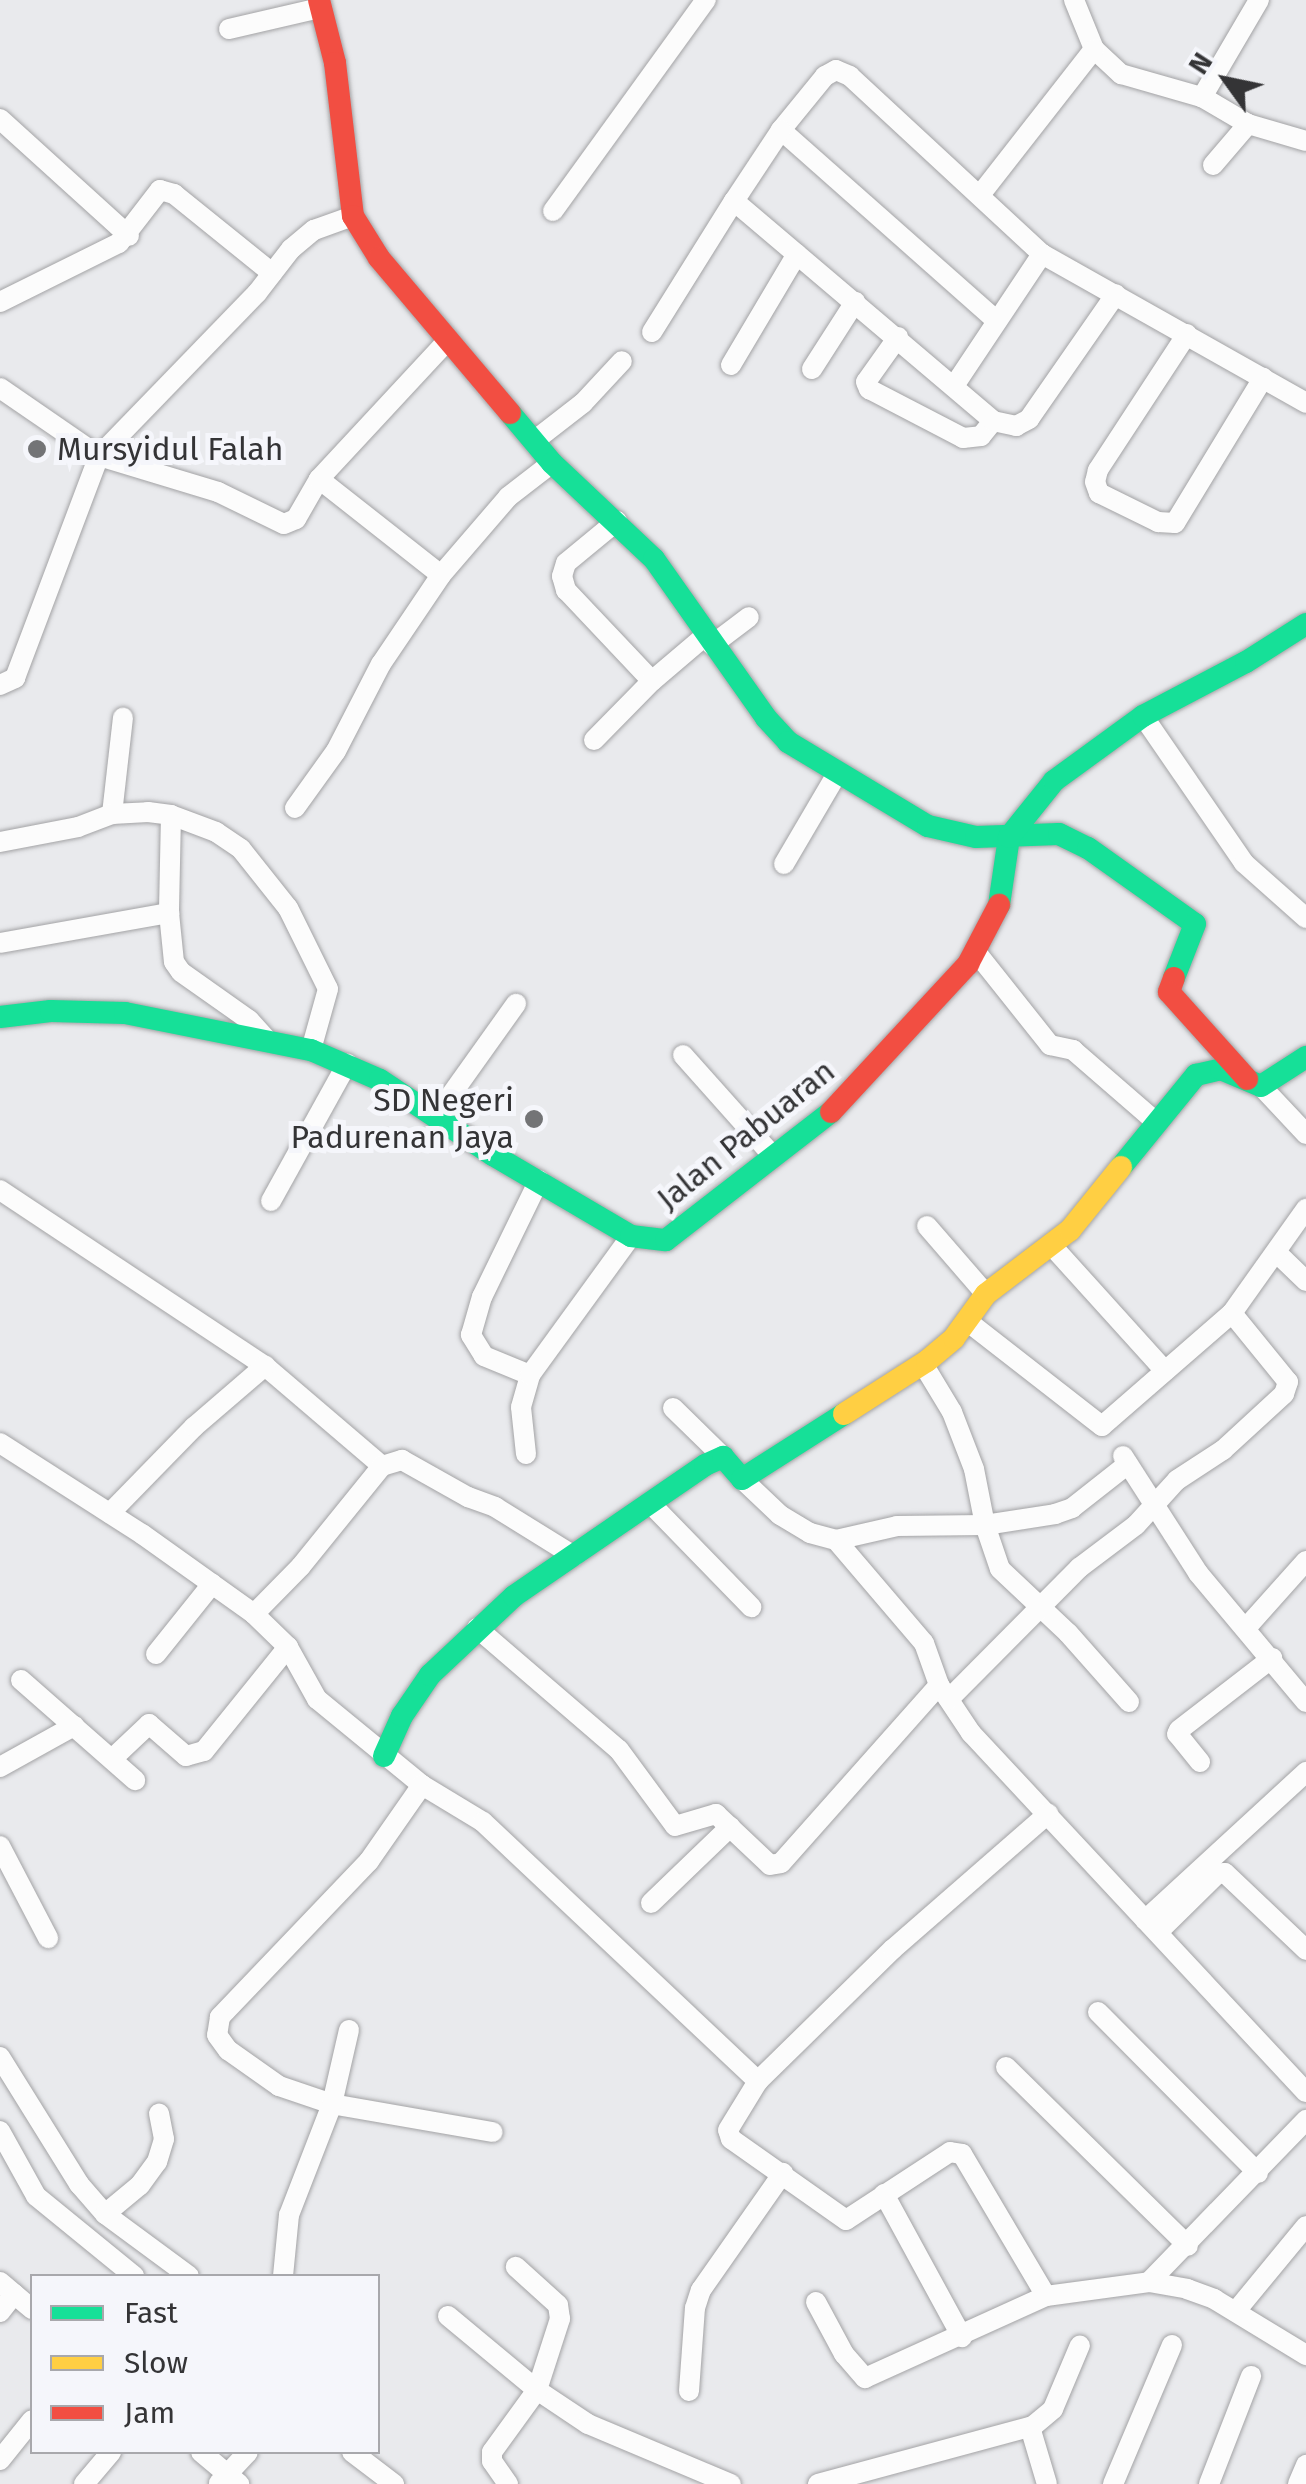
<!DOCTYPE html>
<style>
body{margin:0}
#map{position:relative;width:1306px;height:2484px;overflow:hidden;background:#e9eaed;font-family:"Fira Sans",sans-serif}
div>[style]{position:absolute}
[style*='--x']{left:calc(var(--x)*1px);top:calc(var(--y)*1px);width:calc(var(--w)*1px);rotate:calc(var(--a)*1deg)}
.roads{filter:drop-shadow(0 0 2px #a3a3a5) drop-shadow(0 0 2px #a3a3a5)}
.street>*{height:20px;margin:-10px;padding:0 10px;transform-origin:10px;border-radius:10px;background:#fcfcfc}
.fast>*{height:22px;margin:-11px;padding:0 11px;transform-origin:11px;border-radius:11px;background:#16e098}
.slow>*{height:22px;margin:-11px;padding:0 11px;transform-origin:11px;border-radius:11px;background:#ffcf43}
.jam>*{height:22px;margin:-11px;padding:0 11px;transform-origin:11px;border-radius:11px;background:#f24e42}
.dots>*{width:28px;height:28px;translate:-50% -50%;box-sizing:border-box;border:5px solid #f5f6fb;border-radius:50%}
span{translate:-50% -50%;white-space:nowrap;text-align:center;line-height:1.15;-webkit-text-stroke:10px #f5f6fb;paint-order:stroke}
.poi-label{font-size:32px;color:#343436}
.left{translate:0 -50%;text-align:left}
.right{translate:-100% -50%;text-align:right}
.street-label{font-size:32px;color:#343436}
.legend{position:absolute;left:30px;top:2274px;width:350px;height:180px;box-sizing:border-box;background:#f5f6fb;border:2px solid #a8a8ac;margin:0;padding:12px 18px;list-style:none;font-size:30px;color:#343436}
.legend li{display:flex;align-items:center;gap:20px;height:50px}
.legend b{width:50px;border:2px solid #a8a8ac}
.north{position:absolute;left:1176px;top:30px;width:100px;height:100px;-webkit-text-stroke:8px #f5f6fb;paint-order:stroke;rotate:303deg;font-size:28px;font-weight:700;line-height:40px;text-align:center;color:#343436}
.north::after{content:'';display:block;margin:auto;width:35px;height:45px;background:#343436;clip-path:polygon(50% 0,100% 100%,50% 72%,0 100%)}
</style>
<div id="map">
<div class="roads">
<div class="street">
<div style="--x:1074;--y:0;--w:53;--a:67.8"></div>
<div style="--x:1094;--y:49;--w:37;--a:43"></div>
<div style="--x:1121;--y:74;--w:84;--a:15.9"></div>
<div style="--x:1259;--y:0;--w:113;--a:120.4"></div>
<div style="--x:1202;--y:97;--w:53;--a:30.4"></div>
<div style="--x:1248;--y:124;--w:60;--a:16.3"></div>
<div style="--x:229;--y:29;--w:92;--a:-13.1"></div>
<div style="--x:0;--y:119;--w:174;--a:42.2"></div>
<div style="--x:781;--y:130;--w:288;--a:41.5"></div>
<div style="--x:1213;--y:165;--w:54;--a:-49.5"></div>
<div style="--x:980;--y:195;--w:185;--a:-52"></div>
<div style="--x:553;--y:211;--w:261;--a:-54.1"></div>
<div style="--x:1042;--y:254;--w:303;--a:29.4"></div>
<div style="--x:0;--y:302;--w:133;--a:-26.4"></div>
<div style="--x:119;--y:243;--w:67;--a:-52.3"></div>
<div style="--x:160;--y:190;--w:15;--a:16"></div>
<div style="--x:174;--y:194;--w:126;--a:38.9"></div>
<div style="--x:652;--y:332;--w:155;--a:-58"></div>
<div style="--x:1187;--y:334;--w:163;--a:123.2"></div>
<div style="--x:1098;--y:470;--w:12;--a:104"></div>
<div style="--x:1095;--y:482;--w:12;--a:70"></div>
<div style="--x:1099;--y:493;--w:66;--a:26.2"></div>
<div style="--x:1158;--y:522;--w:17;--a:3"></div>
<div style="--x:1175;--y:523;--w:170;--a:-58.7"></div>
<div style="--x:898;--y:337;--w:55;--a:125.4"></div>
<div style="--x:866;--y:382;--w:8;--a:67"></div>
<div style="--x:869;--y:389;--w:106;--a:27.5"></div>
<div style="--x:963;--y:438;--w:18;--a:-6"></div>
<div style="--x:981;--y:436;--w:19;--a:-51"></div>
<div style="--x:731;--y:365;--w:129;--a:-59.3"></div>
<div style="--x:812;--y:369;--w:80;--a:-57.3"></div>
<div style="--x:954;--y:386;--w:159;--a:-56.3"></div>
<div style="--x:1042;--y:254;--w:262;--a:-137.2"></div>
<div style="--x:850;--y:76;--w:15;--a:-157"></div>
<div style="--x:836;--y:70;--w:13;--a:151"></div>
<div style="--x:825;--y:76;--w:70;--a:129.2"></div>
<div style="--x:781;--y:130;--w:85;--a:123.5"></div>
<div style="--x:734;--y:201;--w:340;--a:40.3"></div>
<div style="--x:993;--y:421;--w:24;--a:12"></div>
<div style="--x:1016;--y:426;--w:15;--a:-28"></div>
<div style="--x:1029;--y:419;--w:152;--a:-55.2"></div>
<div style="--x:0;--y:388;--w:120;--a:34.5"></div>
<div style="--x:99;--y:456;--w:124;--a:16.8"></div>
<div style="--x:218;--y:492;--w:73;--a:25.9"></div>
<div style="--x:284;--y:524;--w:13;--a:-23"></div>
<div style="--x:296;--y:519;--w:46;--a:-60.1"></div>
<div style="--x:319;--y:479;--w:190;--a:-47.1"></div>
<div style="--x:534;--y:441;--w:62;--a:-37.8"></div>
<div style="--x:583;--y:403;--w:57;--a:-47.1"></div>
<div style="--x:319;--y:479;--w:155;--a:38.2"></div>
<div style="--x:617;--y:521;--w:66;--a:140.5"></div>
<div style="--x:566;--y:563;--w:14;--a:107"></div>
<div style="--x:562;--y:576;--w:15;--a:74"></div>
<div style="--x:566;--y:590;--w:125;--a:46.6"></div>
<div style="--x:652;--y:681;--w:70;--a:-40.3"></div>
<div style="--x:712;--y:645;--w:46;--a:-37.1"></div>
<div style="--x:0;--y:685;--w:17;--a:-25"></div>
<div style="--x:15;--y:678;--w:237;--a:-69.3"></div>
<div style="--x:99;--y:456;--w:227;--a:-45.9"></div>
<div style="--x:257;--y:293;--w:56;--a:-52.3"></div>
<div style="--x:291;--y:249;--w:30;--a:-40"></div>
<div style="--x:314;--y:230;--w:41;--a:-19.7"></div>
<div style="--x:1143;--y:716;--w:178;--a:55.5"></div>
<div style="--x:1244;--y:863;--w:83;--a:41.6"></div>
<div style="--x:594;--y:740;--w:83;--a:-45.5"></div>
<div style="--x:295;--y:808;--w:70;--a:-54.3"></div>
<div style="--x:336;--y:751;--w:98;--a:-62.7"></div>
<div style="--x:381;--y:664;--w:107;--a:-56"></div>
<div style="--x:441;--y:575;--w:103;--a:-49.3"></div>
<div style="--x:508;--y:497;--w:56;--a:-37.7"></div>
<div style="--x:112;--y:814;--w:97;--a:-83.5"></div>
<div style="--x:171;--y:815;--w:98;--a:91.2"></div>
<div style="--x:169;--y:913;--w:49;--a:84.2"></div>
<div style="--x:174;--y:962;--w:12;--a:55"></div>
<div style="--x:181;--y:972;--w:83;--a:35.2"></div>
<div style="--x:249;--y:1020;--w:30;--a:48"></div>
<div style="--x:0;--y:842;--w:79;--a:-10.9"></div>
<div style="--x:78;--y:827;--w:36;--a:-21"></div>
<div style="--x:112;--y:814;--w:36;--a:-3"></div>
<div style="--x:148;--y:812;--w:23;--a:7"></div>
<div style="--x:171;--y:815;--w:48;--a:20.7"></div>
<div style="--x:216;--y:832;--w:30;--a:34"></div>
<div style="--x:241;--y:849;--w:75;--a:51.5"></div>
<div style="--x:288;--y:908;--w:90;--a:63.7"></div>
<div style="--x:328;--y:989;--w:63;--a:105.6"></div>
<div style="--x:784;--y:864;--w:107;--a:-59.6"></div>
<div style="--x:0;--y:943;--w:172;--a:-10.1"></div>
<div style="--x:976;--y:952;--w:119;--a:51.5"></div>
<div style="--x:1050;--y:1045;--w:24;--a:12"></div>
<div style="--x:1073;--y:1050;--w:108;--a:40.9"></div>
<div style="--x:683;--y:1055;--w:134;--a:48.3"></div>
<div style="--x:1261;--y:1086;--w:66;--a:46.8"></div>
<div style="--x:436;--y:1116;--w:138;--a:-54.5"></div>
<div style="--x:0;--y:1190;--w:318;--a:33.6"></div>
<div style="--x:265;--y:1366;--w:154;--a:40.5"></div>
<div style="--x:271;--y:1201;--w:157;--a:-61"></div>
<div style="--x:927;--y:1226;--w:90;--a:49.1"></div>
<div style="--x:1053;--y:1247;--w:167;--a:47.9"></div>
<div style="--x:1278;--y:1254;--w:39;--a:44"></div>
<div style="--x:967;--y:1321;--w:171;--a:37.9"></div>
<div style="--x:1102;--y:1426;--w:172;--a:-41"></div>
<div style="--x:1232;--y:1313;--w:128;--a:-54.6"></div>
<div style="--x:923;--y:1364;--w:56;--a:58.9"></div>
<div style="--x:952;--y:1412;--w:61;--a:68.9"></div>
<div style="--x:974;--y:1469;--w:57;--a:78.9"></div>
<div style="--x:985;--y:1525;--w:46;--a:71.2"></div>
<div style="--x:1000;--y:1569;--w:93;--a:43.3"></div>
<div style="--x:1068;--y:1633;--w:92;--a:48.5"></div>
<div style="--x:530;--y:1375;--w:50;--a:-157.6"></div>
<div style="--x:484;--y:1356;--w:25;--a:-122"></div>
<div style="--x:471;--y:1335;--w:40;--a:-74"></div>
<div style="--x:482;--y:1297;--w:130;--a:-64"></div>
<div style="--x:673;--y:1408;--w:70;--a:44.4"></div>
<div style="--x:0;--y:1443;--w:169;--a:32.7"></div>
<div style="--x:142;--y:1534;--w:138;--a:35.5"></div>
<div style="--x:254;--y:1614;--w:47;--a:44.1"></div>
<div style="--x:288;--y:1647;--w:60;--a:60.9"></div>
<div style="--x:317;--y:1699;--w:136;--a:39.3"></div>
<div style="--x:422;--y:1785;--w:71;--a:31.2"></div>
<div style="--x:483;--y:1822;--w:378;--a:43.3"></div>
<div style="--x:526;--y:1454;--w:47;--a:-96.1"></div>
<div style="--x:521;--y:1407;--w:33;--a:-74"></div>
<div style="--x:530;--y:1375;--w:172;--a:-54"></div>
<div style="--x:1123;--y:1456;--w:139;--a:57.3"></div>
<div style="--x:1198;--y:1573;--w:168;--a:50.1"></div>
<div style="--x:742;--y:1479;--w:52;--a:43.5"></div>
<div style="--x:780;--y:1515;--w:35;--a:31"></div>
<div style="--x:810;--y:1533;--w:27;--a:15"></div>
<div style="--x:836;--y:1540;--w:135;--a:49.5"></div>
<div style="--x:924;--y:1643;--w:45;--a:70.3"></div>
<div style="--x:939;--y:1685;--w:58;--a:56.3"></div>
<div style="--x:971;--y:1733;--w:491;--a:47"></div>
<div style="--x:651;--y:1504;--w:144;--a:45.8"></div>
<div style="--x:110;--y:1513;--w:120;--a:-45.7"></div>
<div style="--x:194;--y:1427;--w:94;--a:-40.7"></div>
<div style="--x:836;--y:1540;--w:63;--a:-12.9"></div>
<div style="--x:897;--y:1526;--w:88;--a:-0.7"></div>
<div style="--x:985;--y:1525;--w:71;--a:-8.9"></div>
<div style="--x:1055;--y:1514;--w:18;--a:-19"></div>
<div style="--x:1072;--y:1508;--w:71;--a:-38.2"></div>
<div style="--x:254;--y:1614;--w:67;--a:-45.6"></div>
<div style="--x:301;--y:1566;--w:129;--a:-51"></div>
<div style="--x:382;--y:1466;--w:21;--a:-17"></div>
<div style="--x:402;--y:1460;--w:76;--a:29.3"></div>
<div style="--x:468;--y:1497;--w:29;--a:20"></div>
<div style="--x:495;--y:1507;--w:93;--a:31.8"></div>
<div style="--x:477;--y:1628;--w:187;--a:40.7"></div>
<div style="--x:619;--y:1750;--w:94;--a:53.6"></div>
<div style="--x:675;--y:1826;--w:43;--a:-16.3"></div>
<div style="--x:716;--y:1814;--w:74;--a:43.4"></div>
<div style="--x:770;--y:1865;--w:11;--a:-10"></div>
<div style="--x:781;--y:1863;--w:238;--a:-48.4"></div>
<div style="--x:1246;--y:1628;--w:90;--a:-48.2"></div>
<div style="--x:156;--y:1654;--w:90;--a:-51.3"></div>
<div style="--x:21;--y:1680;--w:152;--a:41.3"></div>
<div style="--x:949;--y:1699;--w:185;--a:-45.2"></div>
<div style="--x:1079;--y:1568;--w:71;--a:-37"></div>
<div style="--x:1136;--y:1525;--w:61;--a:-47.7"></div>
<div style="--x:1177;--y:1480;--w:55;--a:-33.1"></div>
<div style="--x:1223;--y:1450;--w:83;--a:-42.6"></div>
<div style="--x:1284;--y:1394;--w:13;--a:-72"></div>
<div style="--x:1288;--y:1382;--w:89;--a:-129.1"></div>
<div style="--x:112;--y:1759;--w:51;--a:-43.4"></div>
<div style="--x:149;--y:1724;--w:49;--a:40.9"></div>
<div style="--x:186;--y:1756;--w:19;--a:-16"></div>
<div style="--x:204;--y:1751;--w:134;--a:-51.1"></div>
<div style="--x:1200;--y:1762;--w:36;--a:-129"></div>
<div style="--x:1177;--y:1734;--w:4;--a:-63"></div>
<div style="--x:1179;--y:1730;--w:118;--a:-37.7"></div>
<div style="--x:0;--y:1767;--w:85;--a:-29"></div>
<div style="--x:422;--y:1785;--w:93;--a:124.9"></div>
<div style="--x:369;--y:1861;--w:216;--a:133.7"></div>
<div style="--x:220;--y:2017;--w:18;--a:99"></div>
<div style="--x:217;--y:2035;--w:19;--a:54"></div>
<div style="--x:228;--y:2050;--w:62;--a:35.2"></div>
<div style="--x:279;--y:2086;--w:56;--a:18.8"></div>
<div style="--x:332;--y:2104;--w:163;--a:9.9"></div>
<div style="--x:0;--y:1846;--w:104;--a:62.4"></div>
<div style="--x:651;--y:1903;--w:110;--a:-43.9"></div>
<div style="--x:1145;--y:1920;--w:219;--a:-42.6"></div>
<div style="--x:1158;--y:1932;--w:83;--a:-44.5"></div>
<div style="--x:1217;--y:1874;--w:8;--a:-7"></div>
<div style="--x:1225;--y:1873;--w:112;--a:43.5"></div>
<div style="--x:1098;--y:2012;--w:227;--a:45.2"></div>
<div style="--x:0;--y:2057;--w:150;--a:58.1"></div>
<div style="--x:79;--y:2184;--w:40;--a:49"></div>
<div style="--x:105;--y:2214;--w:104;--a:36.4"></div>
<div style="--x:1006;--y:2067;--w:255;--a:44.5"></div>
<div style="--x:0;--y:2131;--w:74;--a:61"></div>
<div style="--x:36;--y:2196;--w:127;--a:39.2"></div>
<div style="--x:884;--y:2194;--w:163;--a:61.4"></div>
<div style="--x:105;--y:2214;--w:45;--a:-39.6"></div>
<div style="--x:140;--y:2185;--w:29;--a:-54"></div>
<div style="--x:157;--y:2162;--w:24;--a:-73"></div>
<div style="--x:164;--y:2139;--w:26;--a:-101"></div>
<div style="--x:283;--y:2276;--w:61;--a:-84.4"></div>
<div style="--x:289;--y:2215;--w:119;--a:-68.8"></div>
<div style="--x:332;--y:2104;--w:76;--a:-77.1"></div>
<div style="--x:0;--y:2282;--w:42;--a:40.2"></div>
<div style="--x:1149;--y:2282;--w:226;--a:-45.9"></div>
<div style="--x:1046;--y:2296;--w:165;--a:-120.6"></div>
<div style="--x:962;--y:2154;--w:12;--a:-171"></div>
<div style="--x:950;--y:2152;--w:124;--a:146.8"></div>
<div style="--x:846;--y:2220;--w:141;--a:-144.8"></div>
<div style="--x:731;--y:2139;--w:9;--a:-108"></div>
<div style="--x:728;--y:2130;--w:57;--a:-58.5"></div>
<div style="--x:758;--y:2081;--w:189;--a:-44.4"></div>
<div style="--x:893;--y:1949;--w:206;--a:-41.1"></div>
<div style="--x:816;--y:2302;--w:59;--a:61.7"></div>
<div style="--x:844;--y:2354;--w:32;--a:49"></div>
<div style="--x:865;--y:2378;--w:199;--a:-24.4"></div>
<div style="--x:1046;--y:2296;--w:104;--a:-7.7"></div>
<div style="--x:1149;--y:2282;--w:39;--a:10"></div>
<div style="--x:1187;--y:2289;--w:29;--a:20"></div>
<div style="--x:1214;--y:2299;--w:108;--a:31.3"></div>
<div style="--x:1236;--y:2311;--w:110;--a:-50.5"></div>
<div style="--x:0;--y:2312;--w:23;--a:-52"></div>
<div style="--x:448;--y:2316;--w:116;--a:39.7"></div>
<div style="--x:537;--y:2390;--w:61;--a:33.7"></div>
<div style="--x:588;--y:2424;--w:155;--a:22.8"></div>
<div style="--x:689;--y:2391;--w:83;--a:-85.9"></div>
<div style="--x:695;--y:2308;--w:19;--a:-72"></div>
<div style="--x:701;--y:2290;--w:143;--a:-55"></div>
<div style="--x:1030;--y:2427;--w:59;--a:73.4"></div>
<div style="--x:201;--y:2452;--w:50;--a:40.1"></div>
<div style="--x:352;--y:2452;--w:53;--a:37.3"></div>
<div style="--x:0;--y:2460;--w:51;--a:-51.3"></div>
<div style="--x:219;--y:2483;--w:42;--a:-46.9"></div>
<div style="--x:84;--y:2484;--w:42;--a:-49.8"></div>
<div style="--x:508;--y:2484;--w:28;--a:-125"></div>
<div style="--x:492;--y:2461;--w:9;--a:-90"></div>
<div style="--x:492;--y:2452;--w:77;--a:-54"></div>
<div style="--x:537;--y:2390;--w:75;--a:-72.1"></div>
<div style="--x:560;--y:2319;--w:14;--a:-98"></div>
<div style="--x:558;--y:2305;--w:57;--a:-137.9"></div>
<div style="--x:818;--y:2484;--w:223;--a:-15.1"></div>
<div style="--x:1033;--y:2426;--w:26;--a:-40"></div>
<div style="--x:1053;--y:2409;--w:69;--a:-67.1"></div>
<div style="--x:1113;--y:2484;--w:151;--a:-67"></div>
<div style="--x:1209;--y:2484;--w:116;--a:-68.7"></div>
<div style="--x:1298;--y:2484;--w:21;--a:-67"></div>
</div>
<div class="fast">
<div style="--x:510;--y:413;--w:65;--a:50"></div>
<div style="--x:552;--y:463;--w:140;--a:43.3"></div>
<div style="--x:654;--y:559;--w:194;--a:54.8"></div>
<div style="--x:766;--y:718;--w:33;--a:47"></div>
<div style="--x:788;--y:742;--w:163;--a:31"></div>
<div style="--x:928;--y:826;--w:49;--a:12.9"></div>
<div style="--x:976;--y:837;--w:83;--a:-2.1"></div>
<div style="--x:1059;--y:834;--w:32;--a:26"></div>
<div style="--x:1088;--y:848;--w:131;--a:35.4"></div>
<div style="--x:1195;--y:924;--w:58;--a:111.3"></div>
<div style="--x:999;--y:905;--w:69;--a:-81.6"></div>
<div style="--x:1009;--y:837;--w:72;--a:-51.2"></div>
<div style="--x:1054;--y:781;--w:110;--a:-36.1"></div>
<div style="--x:1143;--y:716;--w:116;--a:-27.7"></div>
<div style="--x:1246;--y:662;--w:71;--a:-32.3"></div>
<div style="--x:0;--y:1017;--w:51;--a:-6.7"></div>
<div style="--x:51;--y:1011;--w:74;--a:1.5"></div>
<div style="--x:125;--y:1013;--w:190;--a:11.3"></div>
<div style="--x:311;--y:1050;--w:75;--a:23.5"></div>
<div style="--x:380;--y:1080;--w:136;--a:33.6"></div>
<div style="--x:493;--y:1155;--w:160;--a:30.4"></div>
<div style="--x:631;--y:1236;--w:35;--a:7"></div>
<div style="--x:666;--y:1240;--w:209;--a:-37.8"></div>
<div style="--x:1121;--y:1167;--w:119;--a:-50.8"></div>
<div style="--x:1196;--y:1075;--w:26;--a:-13"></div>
<div style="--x:1221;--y:1069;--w:43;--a:23"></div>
<div style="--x:1261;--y:1086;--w:54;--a:-32.8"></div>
<div style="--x:384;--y:1756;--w:44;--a:-65.8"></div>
<div style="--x:402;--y:1716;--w:50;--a:-55.7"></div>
<div style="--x:430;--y:1675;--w:115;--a:-43.2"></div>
<div style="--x:514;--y:1596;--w:232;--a:-34.4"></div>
<div style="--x:705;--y:1465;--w:20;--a:-24"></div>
<div style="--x:723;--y:1457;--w:29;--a:49"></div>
<div style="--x:742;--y:1479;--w:121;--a:-32.5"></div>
</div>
<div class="slow">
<div style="--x:844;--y:1414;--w:98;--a:-32.6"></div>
<div style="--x:927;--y:1361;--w:35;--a:-40"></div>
<div style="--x:954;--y:1338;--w:54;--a:-54"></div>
<div style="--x:986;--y:1294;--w:106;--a:-37.3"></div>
<div style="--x:1070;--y:1230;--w:81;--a:-51"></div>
</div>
<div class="jam">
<div style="--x:319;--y:0;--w:65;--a:75.7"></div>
<div style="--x:335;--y:63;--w:154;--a:83.3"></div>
<div style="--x:353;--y:216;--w:49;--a:58.2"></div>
<div style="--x:379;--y:258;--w:203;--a:49.8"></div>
<div style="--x:1174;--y:978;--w:15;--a:110"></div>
<div style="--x:1169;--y:992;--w:117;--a:48.1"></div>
<div style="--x:831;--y:1112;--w:202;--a:-47.2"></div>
<div style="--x:968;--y:964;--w:67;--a:-62.3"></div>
</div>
</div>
<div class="dots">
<div style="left:37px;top:449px;background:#737476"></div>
<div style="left:534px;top:1119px;background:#737476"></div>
</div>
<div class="poi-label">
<span class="left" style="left:57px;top:449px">Mursyidul Falah</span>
<span class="right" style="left:514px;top:1119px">SD Negeri<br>Padurenan Jaya</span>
</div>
<div class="street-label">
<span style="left:746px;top:1135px;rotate:-39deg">Jalan Pabuaran</span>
</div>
<ul class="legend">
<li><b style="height:12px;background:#16e098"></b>Fast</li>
<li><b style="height:12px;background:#ffcf43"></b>Slow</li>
<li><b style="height:12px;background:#f24e42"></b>Jam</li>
</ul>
<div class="north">N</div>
</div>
